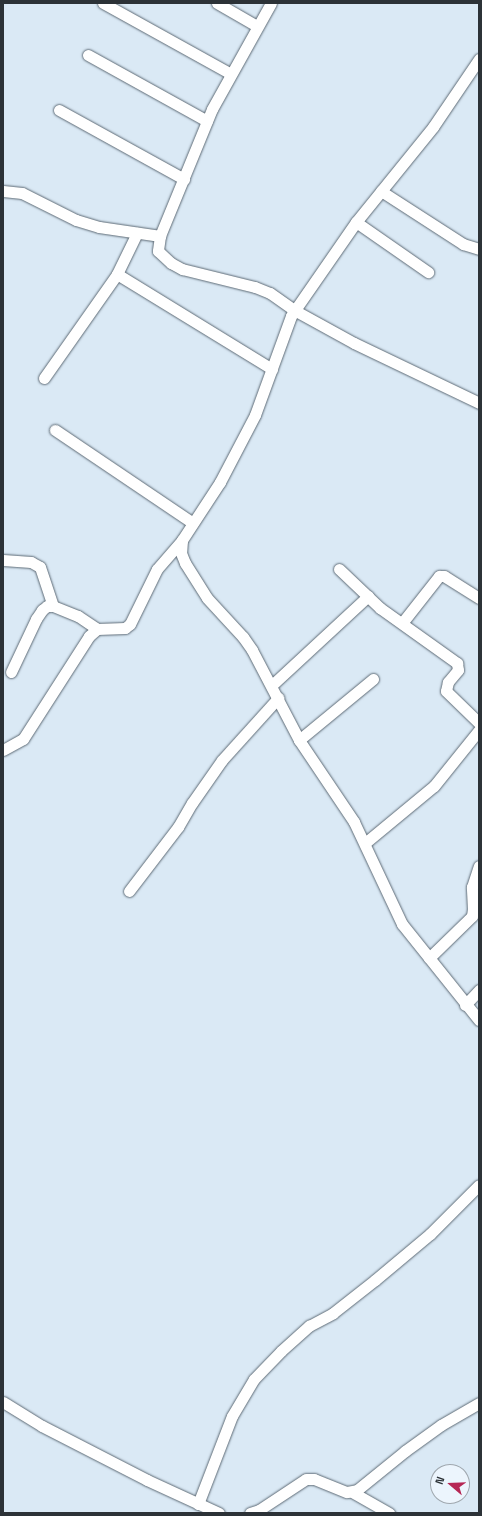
<!DOCTYPE html>
<style>
body{margin:0}
#map{position:relative;width:482px;height:1516px;overflow:hidden;background:#dae9f5;font-family:"Space Grotesk",sans-serif}
div>[style]{position:absolute}
[style*='--x']{left:calc(var(--x)*1px);top:calc(var(--y)*1px);width:calc(var(--w)*1px);rotate:calc(var(--a)*1deg)}
.roads{filter:drop-shadow(0 0 1px #5d6a75) drop-shadow(0 0 1px #5d6a75)}
.minor>*{height:11px;margin:-5.5px;padding:0 5.5px;transform-origin:5.5px;border-radius:5.5px;background:#fff}
span{translate:-50% -50%;white-space:nowrap;text-align:center;line-height:1.15;-webkit-text-stroke:4px #ecf5fd;paint-order:stroke}
.frame{position:absolute;inset:0;border:4px solid #2c3237;pointer-events:none}
.north{position:absolute;left:430px;top:1464px;width:40px;height:40px;box-sizing:border-box;background:#ecf5fd;border:1px solid #9fa7ae;border-radius:50%;rotate:289deg;font-size:11px;font-weight:700;line-height:16px;text-align:center;color:#2c3237}
.north::after{content:'';display:block;margin:auto;width:14px;height:18px;background:#b62755;clip-path:polygon(50% 0,100% 100%,50% 72%,0 100%)}
</style>
<div id="map">
<div class="roads">
<div class="minor">
<div style="--x:103;--y:3;--w:146;--a:29"></div>
<div style="--x:217;--y:3;--w:46;--a:29.9"></div>
<div style="--x:271;--y:3;--w:121;--a:119.1"></div>
<div style="--x:212;--y:109;--w:137;--a:112.3"></div>
<div style="--x:160;--y:236;--w:15;--a:98"></div>
<div style="--x:158;--y:251;--w:18;--a:43"></div>
<div style="--x:171;--y:263;--w:13;--a:29"></div>
<div style="--x:182;--y:269;--w:75;--a:13.9"></div>
<div style="--x:255;--y:287;--w:16;--a:22"></div>
<div style="--x:270;--y:293;--w:29;--a:35"></div>
<div style="--x:294;--y:310;--w:68;--a:28.8"></div>
<div style="--x:354;--y:343;--w:139;--a:25.6"></div>
<div style="--x:88;--y:55;--w:136;--a:29"></div>
<div style="--x:479;--y:59;--w:82;--a:124.1"></div>
<div style="--x:433;--y:127;--w:122;--a:129"></div>
<div style="--x:356;--y:222;--w:114;--a:124.7"></div>
<div style="--x:291;--y:316;--w:105;--a:110"></div>
<div style="--x:255;--y:415;--w:76;--a:117.6"></div>
<div style="--x:220;--y:482;--w:69;--a:123.2"></div>
<div style="--x:182;--y:540;--w:13;--a:94"></div>
<div style="--x:181;--y:553;--w:11;--a:68"></div>
<div style="--x:185;--y:563;--w:41;--a:57.8"></div>
<div style="--x:207;--y:598;--w:53;--a:47.3"></div>
<div style="--x:243;--y:637;--w:16;--a:55"></div>
<div style="--x:252;--y:650;--w:102;--a:62.4"></div>
<div style="--x:299;--y:740;--w:99;--a:56.1"></div>
<div style="--x:354;--y:822;--w:113;--a:64.8"></div>
<div style="--x:402;--y:924;--w:123;--a:51.3"></div>
<div style="--x:59;--y:110;--w:143;--a:28.9"></div>
<div style="--x:3;--y:191;--w:19;--a:6"></div>
<div style="--x:22;--y:193;--w:60;--a:26.6"></div>
<div style="--x:76;--y:220;--w:24;--a:17"></div>
<div style="--x:99;--y:227;--w:62;--a:8.4"></div>
<div style="--x:381;--y:191;--w:98;--a:32.9"></div>
<div style="--x:463;--y:244;--w:17;--a:17"></div>
<div style="--x:356;--y:222;--w:88;--a:34.8"></div>
<div style="--x:117;--y:274;--w:46;--a:-64"></div>
<div style="--x:44;--y:378;--w:127;--a:-54.9"></div>
<div style="--x:117;--y:274;--w:182;--a:31.5"></div>
<div style="--x:55;--y:430;--w:166;--a:34"></div>
<div style="--x:3;--y:560;--w:28;--a:4"></div>
<div style="--x:31;--y:562;--w:10;--a:29"></div>
<div style="--x:40;--y:567;--w:41;--a:71.6"></div>
<div style="--x:339;--y:569;--w:57;--a:43.6"></div>
<div style="--x:380;--y:608;--w:95;--a:35.5"></div>
<div style="--x:457;--y:663;--w:7;--a:82"></div>
<div style="--x:458;--y:670;--w:16;--a:130"></div>
<div style="--x:448;--y:682;--w:9;--a:103"></div>
<div style="--x:446;--y:691;--w:46;--a:44.1"></div>
<div style="--x:402;--y:623;--w:60;--a:-51.8"></div>
<div style="--x:439;--y:576;--w:5;--a:0"></div>
<div style="--x:444;--y:576;--w:41;--a:32.2"></div>
<div style="--x:11;--y:672;--w:59;--a:-64.7"></div>
<div style="--x:36;--y:619;--w:11;--a:-56"></div>
<div style="--x:42;--y:610;--w:6;--a:-39"></div>
<div style="--x:47;--y:606;--w:6;--a:0"></div>
<div style="--x:53;--y:606;--w:27;--a:22"></div>
<div style="--x:78;--y:616;--w:23;--a:34"></div>
<div style="--x:272;--y:685;--w:131;--a:-42.8"></div>
<div style="--x:299;--y:740;--w:96;--a:-39.5"></div>
<div style="--x:3;--y:750;--w:23;--a:-29"></div>
<div style="--x:23;--y:739;--w:122;--a:-57.3"></div>
<div style="--x:89;--y:636;--w:11;--a:-41"></div>
<div style="--x:97;--y:629;--w:28;--a:-2"></div>
<div style="--x:125;--y:628;--w:6;--a:-39"></div>
<div style="--x:130;--y:624;--w:61;--a:-63.9"></div>
<div style="--x:157;--y:569;--w:38;--a:-49"></div>
<div style="--x:365;--y:843;--w:89;--a:-39.6"></div>
<div style="--x:434;--y:786;--w:72;--a:-51.2"></div>
<div style="--x:129;--y:891;--w:81;--a:-52.6"></div>
<div style="--x:178;--y:827;--w:28;--a:-60"></div>
<div style="--x:192;--y:803;--w:52;--a:-55.1"></div>
<div style="--x:222;--y:760;--w:84;--a:-47.9"></div>
<div style="--x:429;--y:958;--w:60;--a:-44.3"></div>
<div style="--x:472;--y:916;--w:7;--a:-82"></div>
<div style="--x:473;--y:909;--w:22;--a:-93"></div>
<div style="--x:472;--y:887;--w:22;--a:-72"></div>
<div style="--x:465;--y:1005;--w:21;--a:-47"></div>
<div style="--x:3;--y:1402;--w:46;--a:31.6"></div>
<div style="--x:42;--y:1426;--w:118;--a:27.2"></div>
<div style="--x:147;--y:1480;--w:79;--a:24.6"></div>
<div style="--x:352;--y:1492;--w:43;--a:29.6"></div>
<div style="--x:198;--y:1504;--w:94;--a:-68.9"></div>
<div style="--x:232;--y:1416;--w:43;--a:-59.3"></div>
<div style="--x:254;--y:1379;--w:39;--a:-46"></div>
<div style="--x:281;--y:1351;--w:38;--a:-42"></div>
<div style="--x:309;--y:1326;--w:27;--a:-28"></div>
<div style="--x:333;--y:1313;--w:53;--a:-38.2"></div>
<div style="--x:375;--y:1280;--w:72;--a:-39.9"></div>
<div style="--x:430;--y:1234;--w:69;--a:-45"></div>
<div style="--x:250;--y:1513;--w:9;--a:-18"></div>
<div style="--x:259;--y:1510;--w:56;--a:-33.4"></div>
<div style="--x:306;--y:1479;--w:8;--a:0"></div>
<div style="--x:314;--y:1479;--w:35;--a:22"></div>
<div style="--x:347;--y:1492;--w:10;--a:-11"></div>
<div style="--x:357;--y:1490;--w:62;--a:-39.1"></div>
<div style="--x:405;--y:1451;--w:44;--a:-35.8"></div>
<div style="--x:441;--y:1425;--w:44;--a:-30.1"></div>
</div>
</div>
<div class="frame"></div>
<div class="north">N</div>
</div>
